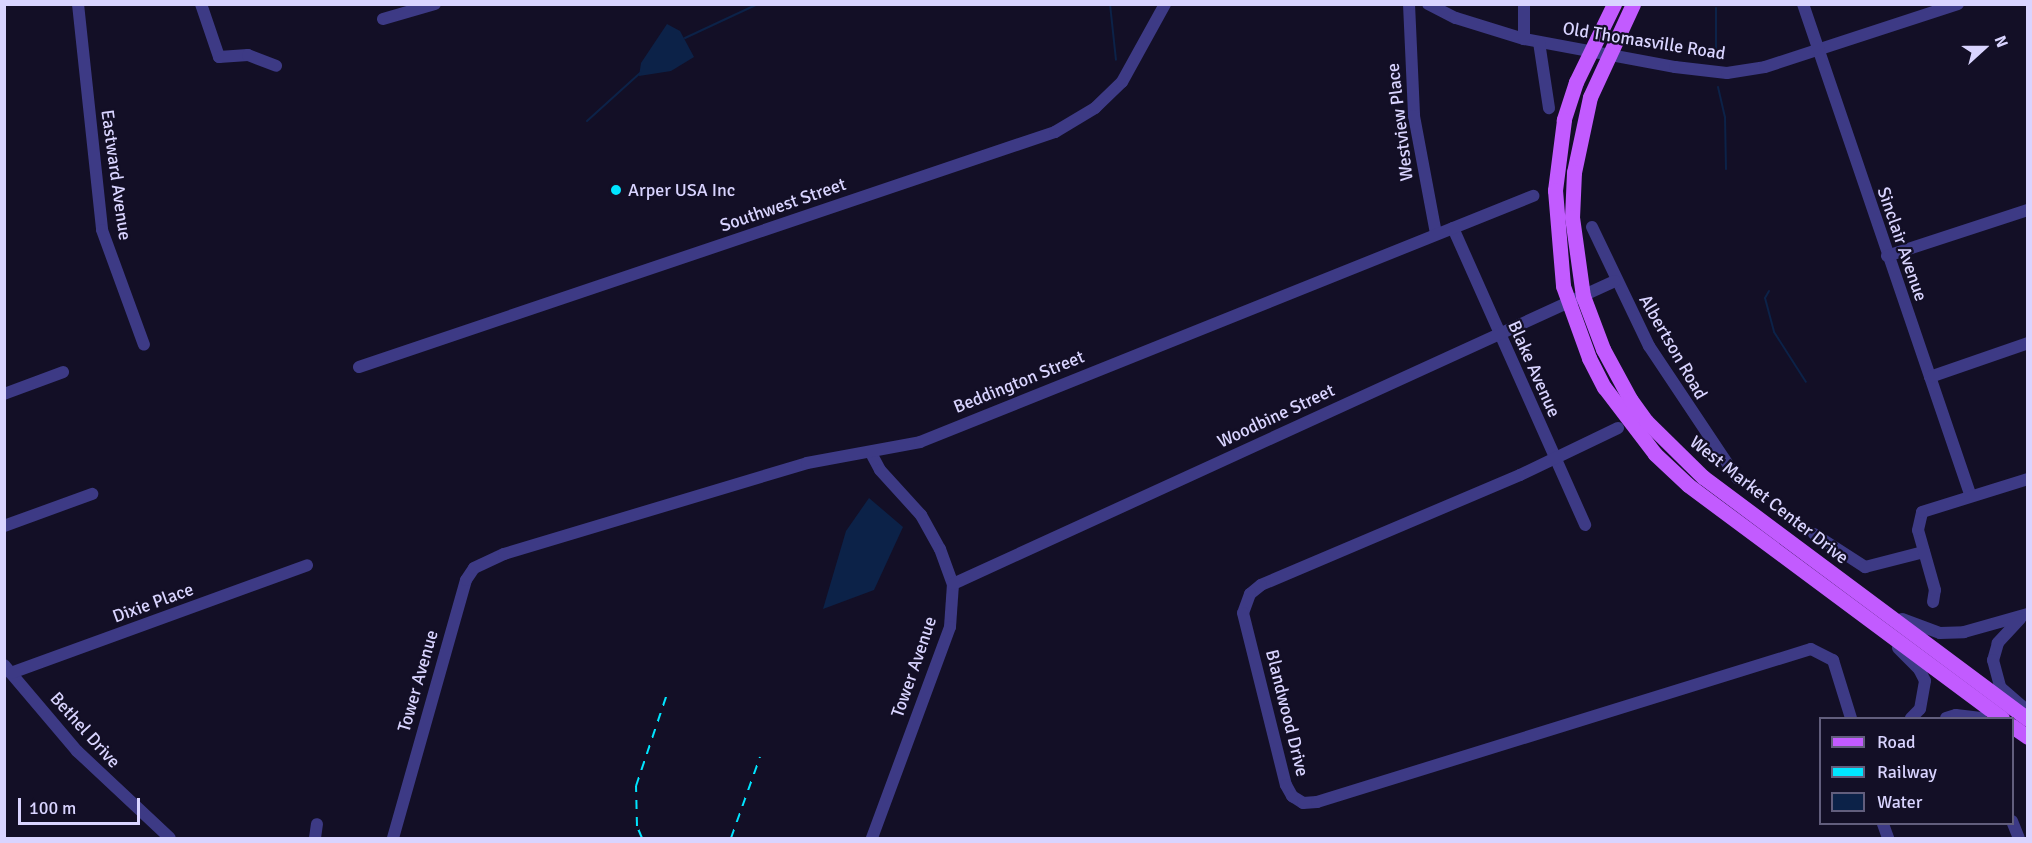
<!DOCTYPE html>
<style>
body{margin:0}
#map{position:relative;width:2032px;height:843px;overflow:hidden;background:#130f26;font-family:Signika,sans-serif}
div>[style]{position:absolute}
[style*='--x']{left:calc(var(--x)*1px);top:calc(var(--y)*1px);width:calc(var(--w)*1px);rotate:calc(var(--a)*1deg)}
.water>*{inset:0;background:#0c2248}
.stream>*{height:2px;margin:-1px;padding:0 1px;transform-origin:1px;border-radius:1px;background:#0c2248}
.minor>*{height:12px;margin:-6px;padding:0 6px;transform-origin:6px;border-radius:6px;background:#3d3a85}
.major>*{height:15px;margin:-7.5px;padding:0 7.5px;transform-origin:7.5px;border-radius:7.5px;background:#c25bff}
.rail>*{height:2px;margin-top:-1px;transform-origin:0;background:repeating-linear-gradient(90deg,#00e5ff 0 9px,transparent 0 17px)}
.dots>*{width:16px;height:16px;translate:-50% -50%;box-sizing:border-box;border:3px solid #130f26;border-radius:50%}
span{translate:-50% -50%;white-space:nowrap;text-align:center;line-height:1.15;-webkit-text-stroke:4.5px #130f26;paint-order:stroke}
.street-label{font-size:18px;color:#d9d4ff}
.poi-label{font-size:18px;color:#d9d4ff}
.left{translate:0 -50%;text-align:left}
.frame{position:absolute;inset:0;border:6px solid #d9d4ff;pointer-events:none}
.legend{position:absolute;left:1819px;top:717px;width:195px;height:108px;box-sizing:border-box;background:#130f26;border:2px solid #625e7d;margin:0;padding:8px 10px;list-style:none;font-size:18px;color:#d9d4ff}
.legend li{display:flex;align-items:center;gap:12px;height:30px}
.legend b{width:30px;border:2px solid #625e7d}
.north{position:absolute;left:1954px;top:18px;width:60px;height:60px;-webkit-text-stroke:4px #130f26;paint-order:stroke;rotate:69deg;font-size:16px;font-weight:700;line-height:24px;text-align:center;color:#d9d4ff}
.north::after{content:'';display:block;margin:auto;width:21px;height:27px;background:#d9d4ff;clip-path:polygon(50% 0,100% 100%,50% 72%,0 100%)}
.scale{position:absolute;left:18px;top:798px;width:122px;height:27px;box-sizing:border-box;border:3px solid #d9d4ff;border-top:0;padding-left:8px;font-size:18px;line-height:21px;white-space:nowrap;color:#d9d4ff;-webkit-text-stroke:4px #130f26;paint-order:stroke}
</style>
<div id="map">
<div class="water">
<div style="clip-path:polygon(667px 24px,680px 31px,694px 57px,671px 71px,639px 76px,641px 63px)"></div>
<div style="clip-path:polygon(869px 498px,903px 527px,874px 590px,823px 609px,846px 531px)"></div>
</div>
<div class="stream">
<div style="--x:1110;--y:4;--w:56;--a:83.9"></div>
<div style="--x:685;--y:38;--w:81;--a:-25"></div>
<div style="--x:1716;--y:59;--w:51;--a:-90"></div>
<div style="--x:1718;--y:87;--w:31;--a:77"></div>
<div style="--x:1725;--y:117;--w:52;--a:88.9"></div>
<div style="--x:587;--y:121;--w:72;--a:-42.2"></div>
<div style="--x:1769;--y:291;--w:8;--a:120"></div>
<div style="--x:1765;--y:298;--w:35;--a:75"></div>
<div style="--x:1774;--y:332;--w:59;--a:57.4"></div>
</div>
<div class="minor">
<div style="--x:78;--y:4;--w:227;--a:83.9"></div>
<div style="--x:102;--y:230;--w:122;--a:69.9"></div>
<div style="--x:201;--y:4;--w:56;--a:71.2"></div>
<div style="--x:219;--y:57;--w:29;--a:-4"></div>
<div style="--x:248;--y:55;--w:30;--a:21"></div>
<div style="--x:1409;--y:4;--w:112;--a:87.4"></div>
<div style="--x:1414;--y:116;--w:120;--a:79.4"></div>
<div style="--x:1428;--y:4;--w:31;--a:27"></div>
<div style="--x:1456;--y:18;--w:71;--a:17.2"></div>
<div style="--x:1524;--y:39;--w:154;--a:10.5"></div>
<div style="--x:1675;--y:67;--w:52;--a:6.6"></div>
<div style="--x:1727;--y:73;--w:38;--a:-9"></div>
<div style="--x:1765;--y:67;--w:203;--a:-18.1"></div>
<div style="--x:1524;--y:4;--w:35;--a:90"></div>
<div style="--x:1803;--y:4;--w:518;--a:71.18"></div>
<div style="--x:383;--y:19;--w:54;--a:-16.1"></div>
<div style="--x:1539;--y:42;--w:67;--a:81.4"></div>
<div style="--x:1592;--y:227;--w:132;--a:64.4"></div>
<div style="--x:1649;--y:346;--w:159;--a:56.3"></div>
<div style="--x:1453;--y:228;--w:325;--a:66"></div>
<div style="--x:1887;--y:256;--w:148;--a:-18.1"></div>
<div style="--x:359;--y:367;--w:735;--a:-18.66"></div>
<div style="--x:1055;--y:132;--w:47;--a:-31"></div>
<div style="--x:1095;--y:108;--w:37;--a:-44"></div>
<div style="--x:1122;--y:82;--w:89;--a:-61.1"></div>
<div style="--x:1930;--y:377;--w:104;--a:-19.1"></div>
<div style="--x:4;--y:394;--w:63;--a:-20.4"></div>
<div style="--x:1618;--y:428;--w:109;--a:154.4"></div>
<div style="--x:1520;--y:475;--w:281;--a:157"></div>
<div style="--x:1261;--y:585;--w:14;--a:141"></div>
<div style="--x:1250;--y:594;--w:20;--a:110"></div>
<div style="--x:1243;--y:613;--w:177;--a:76"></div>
<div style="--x:1286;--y:785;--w:13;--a:61"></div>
<div style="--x:1292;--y:796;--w:13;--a:32"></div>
<div style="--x:1303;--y:803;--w:14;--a:-4"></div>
<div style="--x:1317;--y:802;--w:517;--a:-17.21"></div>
<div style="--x:1811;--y:649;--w:25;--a:27"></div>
<div style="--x:1833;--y:660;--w:61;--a:72.8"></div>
<div style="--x:871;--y:453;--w:19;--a:62"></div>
<div style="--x:880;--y:470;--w:61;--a:47.7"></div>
<div style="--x:921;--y:515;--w:39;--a:61"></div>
<div style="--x:940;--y:549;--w:37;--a:70"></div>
<div style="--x:953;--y:584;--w:43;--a:94"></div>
<div style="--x:950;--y:627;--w:225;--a:110.3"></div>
<div style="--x:4;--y:526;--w:94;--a:-20"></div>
<div style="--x:1814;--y:534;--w:61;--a:32.9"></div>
<div style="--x:1865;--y:567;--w:61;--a:-14.3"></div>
<div style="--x:953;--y:584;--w:728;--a:-24.59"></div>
<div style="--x:1933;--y:602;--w:12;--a:-81"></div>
<div style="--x:1935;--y:590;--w:62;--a:-105.8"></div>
<div style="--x:1918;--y:530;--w:18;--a:-77"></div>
<div style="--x:1922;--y:512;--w:111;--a:-17.3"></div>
<div style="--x:1902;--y:619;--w:40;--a:20.2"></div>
<div style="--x:1940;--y:633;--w:24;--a:-2"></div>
<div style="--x:1964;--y:632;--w:66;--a:-15.7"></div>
<div style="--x:2020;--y:619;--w:33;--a:133"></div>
<div style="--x:1998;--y:643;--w:18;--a:106"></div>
<div style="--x:1993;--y:660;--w:28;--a:75"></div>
<div style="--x:2000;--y:687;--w:37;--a:41"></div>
<div style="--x:1898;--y:648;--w:30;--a:45"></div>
<div style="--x:1919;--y:669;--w:13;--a:63"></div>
<div style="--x:1925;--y:681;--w:28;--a:100"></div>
<div style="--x:1920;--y:709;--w:13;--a:135"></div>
<div style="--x:4;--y:665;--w:113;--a:49.7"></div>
<div style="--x:77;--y:751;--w:127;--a:43.1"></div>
<div style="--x:11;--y:673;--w:315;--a:-20"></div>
<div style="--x:1946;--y:718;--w:10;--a:-17"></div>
<div style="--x:1956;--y:715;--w:25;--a:7"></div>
<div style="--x:2012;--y:821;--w:18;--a:68"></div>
<div style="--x:1883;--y:824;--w:15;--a:70"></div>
<div style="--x:315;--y:838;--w:14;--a:-82"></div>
<div style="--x:393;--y:838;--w:268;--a:-74.2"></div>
<div style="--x:466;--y:580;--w:14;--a:-56"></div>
<div style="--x:474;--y:568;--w:33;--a:-25"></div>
<div style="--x:504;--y:554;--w:316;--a:-16.7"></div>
<div style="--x:807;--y:463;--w:115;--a:-10.5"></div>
<div style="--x:920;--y:442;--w:661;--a:-21.87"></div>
</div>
<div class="major">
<div style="--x:1614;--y:4;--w:87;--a:116"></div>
<div style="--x:1576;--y:82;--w:40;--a:108"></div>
<div style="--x:1564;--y:120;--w:71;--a:97.3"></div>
<div style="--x:1555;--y:190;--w:96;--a:85.2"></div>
<div style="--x:1563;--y:286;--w:77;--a:70.1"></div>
<div style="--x:1589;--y:358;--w:33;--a:63"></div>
<div style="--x:1604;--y:387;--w:84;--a:52.7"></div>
<div style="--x:1655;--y:454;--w:45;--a:43.2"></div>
<div style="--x:1688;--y:485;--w:391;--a:36.6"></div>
<div style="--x:1633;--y:4;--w:102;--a:114.8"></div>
<div style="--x:1590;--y:97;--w:77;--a:102"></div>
<div style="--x:1574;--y:172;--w:45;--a:92.5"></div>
<div style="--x:1572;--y:217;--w:80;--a:82.1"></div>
<div style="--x:1583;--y:296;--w:57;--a:69.3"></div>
<div style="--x:1603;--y:349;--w:57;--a:61.6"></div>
<div style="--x:1630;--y:399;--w:27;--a:54"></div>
<div style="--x:1646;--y:421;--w:80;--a:44.5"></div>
<div style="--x:1703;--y:477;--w:405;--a:36.7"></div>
<div style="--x:2012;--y:726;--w:19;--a:35"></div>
</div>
<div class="rail">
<div style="--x:642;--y:838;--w:13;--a:-113"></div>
<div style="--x:637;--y:826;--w:40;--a:-91.4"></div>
<div style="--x:636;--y:786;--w:97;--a:-71.4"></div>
<div style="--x:731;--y:838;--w:86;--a:-70.3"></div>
</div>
<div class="dots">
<div style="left:616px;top:190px;background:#00e5ff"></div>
</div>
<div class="street-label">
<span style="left:1644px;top:41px;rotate:9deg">Old Thomasville Road</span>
<span style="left:1400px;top:122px;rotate:-97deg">Westview Place</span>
<span style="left:116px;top:175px;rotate:82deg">Eastward Avenue</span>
<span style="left:783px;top:205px;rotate:-19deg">Southwest Street</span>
<span style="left:1902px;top:244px;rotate:71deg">Sinclair Avenue</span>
<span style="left:1673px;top:347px;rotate:60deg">Albertson Road</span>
<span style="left:1534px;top:369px;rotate:66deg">Blake Avenue</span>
<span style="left:1019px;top:382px;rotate:-22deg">Beddington Street</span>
<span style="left:1276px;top:416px;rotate:-25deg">Woodbine Street</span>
<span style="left:1769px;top:500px;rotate:38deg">West Market Center Drive</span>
<span style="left:153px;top:603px;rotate:-20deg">Dixie Place</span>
<span style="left:914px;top:667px;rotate:-71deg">Tower Avenue</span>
<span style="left:418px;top:681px;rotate:-74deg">Tower Avenue</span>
<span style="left:1287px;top:713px;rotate:76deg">Blandwood Drive</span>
<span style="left:85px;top:730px;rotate:48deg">Bethel Drive</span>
</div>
<div class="poi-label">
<span class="left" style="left:628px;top:190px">Arper USA Inc</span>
</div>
<div class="frame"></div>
<ul class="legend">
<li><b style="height:8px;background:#c25bff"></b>Road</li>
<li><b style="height:8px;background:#00e5ff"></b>Railway</li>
<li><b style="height:16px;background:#0c2248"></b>Water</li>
</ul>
<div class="north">N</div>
<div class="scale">100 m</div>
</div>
